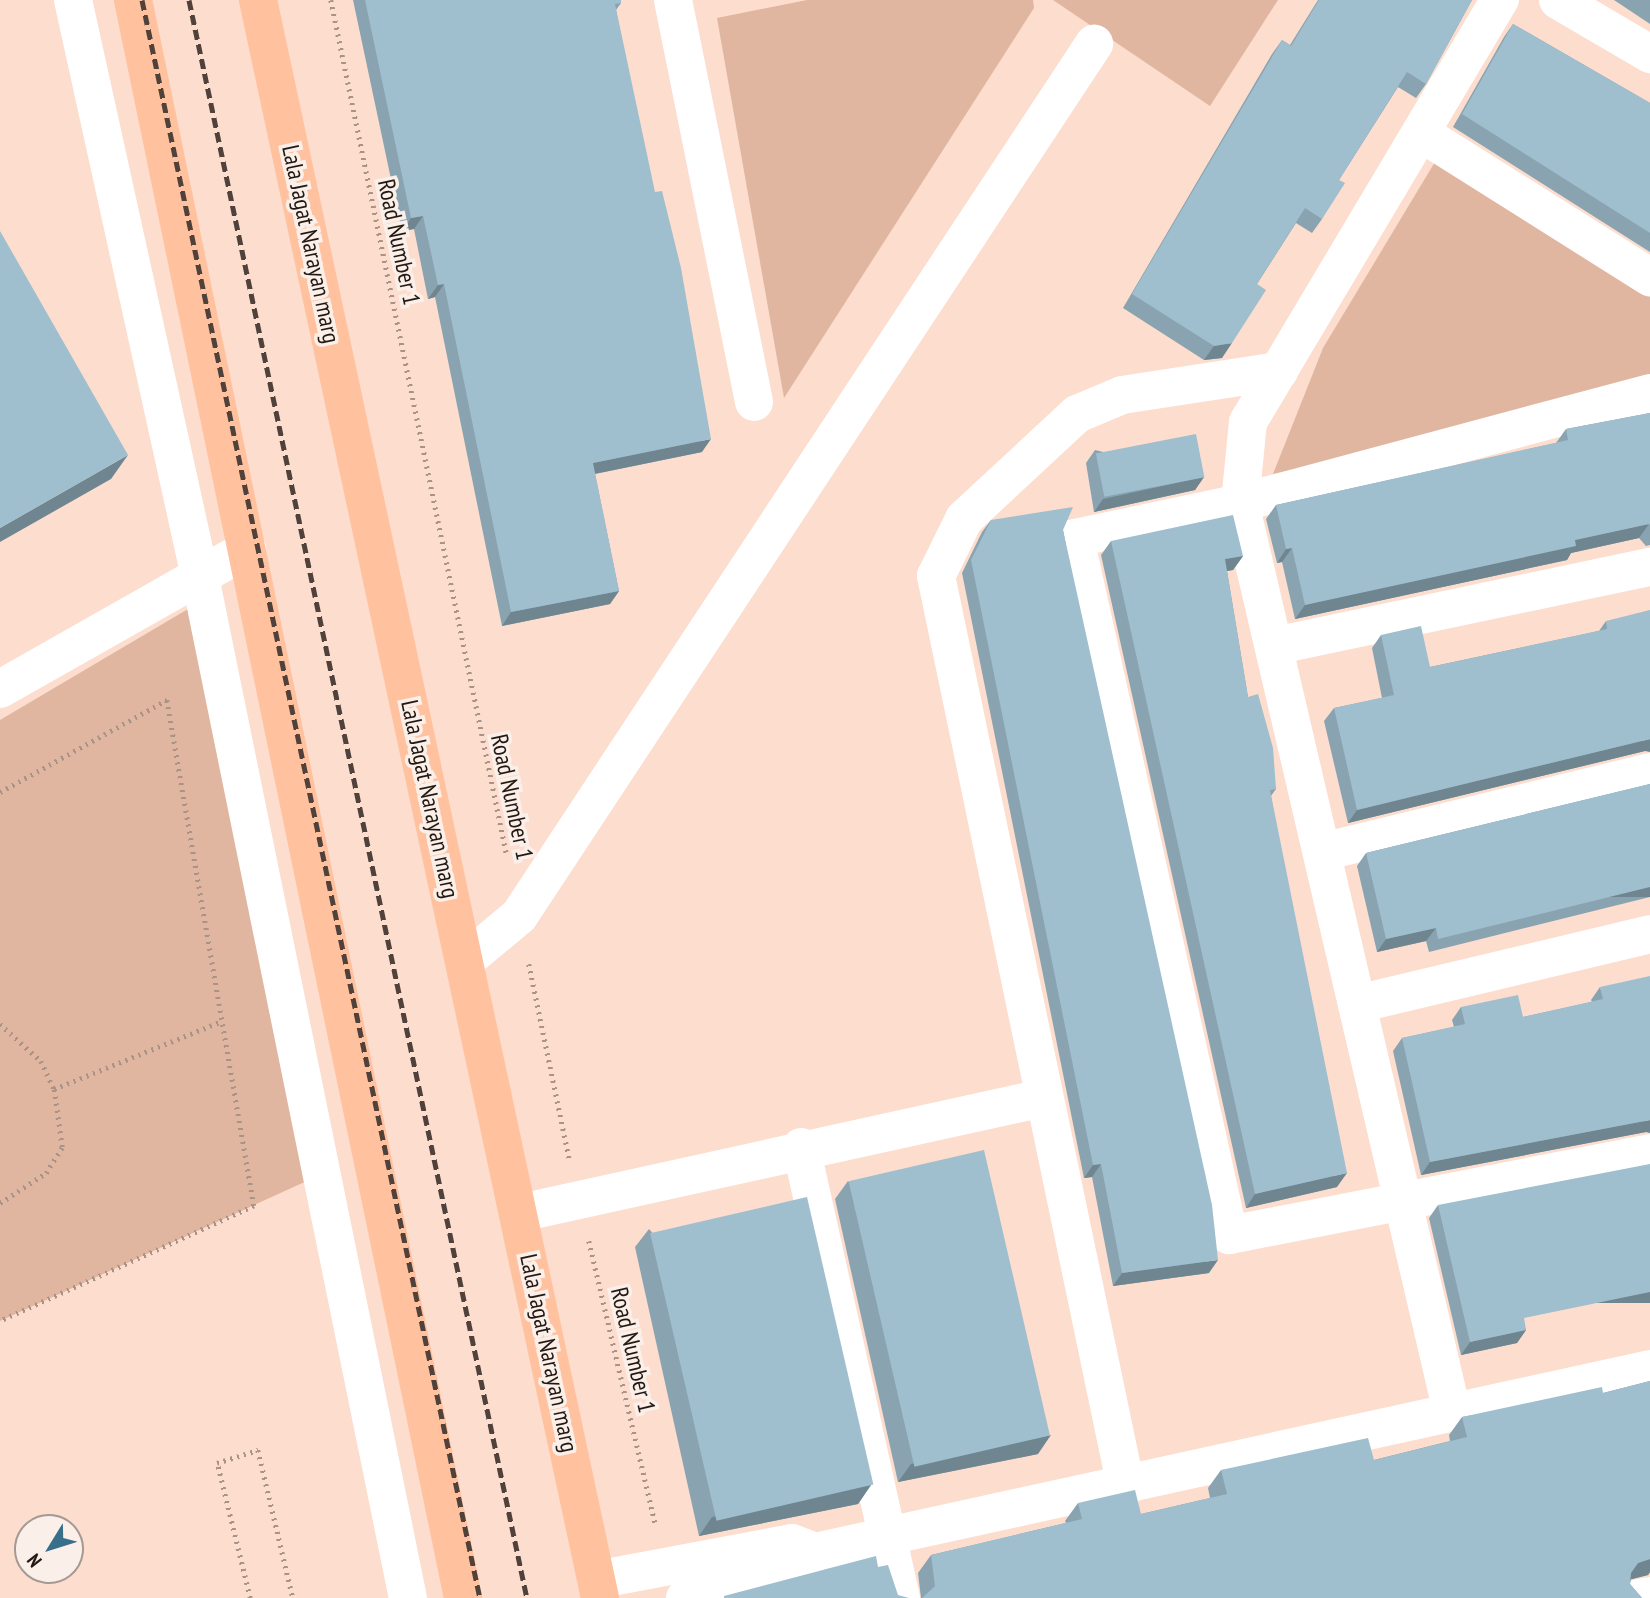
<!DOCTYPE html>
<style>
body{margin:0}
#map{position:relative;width:1650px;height:1598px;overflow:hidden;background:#fcddce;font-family:"PT Sans Narrow",sans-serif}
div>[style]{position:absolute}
.green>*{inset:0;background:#e1b6a0}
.path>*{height:4.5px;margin-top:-2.25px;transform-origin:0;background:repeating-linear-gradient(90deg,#a99286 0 2px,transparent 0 7px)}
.minor>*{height:38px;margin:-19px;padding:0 19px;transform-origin:19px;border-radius:19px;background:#fff}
.major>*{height:38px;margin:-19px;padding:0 19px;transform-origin:19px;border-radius:19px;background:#ffc19e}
.rail>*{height:5px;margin-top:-2.5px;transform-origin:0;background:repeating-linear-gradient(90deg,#50413a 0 10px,transparent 0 15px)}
.wall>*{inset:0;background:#89a3b1}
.shaded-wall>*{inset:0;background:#6f8590;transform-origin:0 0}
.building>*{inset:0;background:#9fbece;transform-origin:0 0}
span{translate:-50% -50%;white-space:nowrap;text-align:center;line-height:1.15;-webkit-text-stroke:7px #fbefe9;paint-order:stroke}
.street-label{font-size:24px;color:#231913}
.north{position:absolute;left:14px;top:1514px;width:70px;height:70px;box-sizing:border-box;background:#fbefe9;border:2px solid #a59993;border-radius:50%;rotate:232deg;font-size:19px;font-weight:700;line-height:28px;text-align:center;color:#231913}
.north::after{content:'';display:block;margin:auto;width:24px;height:32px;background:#386f8a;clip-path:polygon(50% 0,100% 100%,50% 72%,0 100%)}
</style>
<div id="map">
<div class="green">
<i style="clip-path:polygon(807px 0,1033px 0,1034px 8px,784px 398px,717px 18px)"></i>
<i style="clip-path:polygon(1053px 0,1278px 0,1210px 106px)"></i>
<i style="clip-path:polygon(1444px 147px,1650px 276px,1650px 390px,1273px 474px,1323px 348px)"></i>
<i style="clip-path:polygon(188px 609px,309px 1180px,0 1321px,0 720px)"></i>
</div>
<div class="path">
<i style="left:331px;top:0;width:874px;rotate:78.38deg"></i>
<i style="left:0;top:792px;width:191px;rotate:-28.9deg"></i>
<i style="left:167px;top:700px;width:513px;rotate:80.24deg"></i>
<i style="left:254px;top:1206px;width:279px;rotate:155.6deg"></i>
<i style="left:529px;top:964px;width:198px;rotate:78.3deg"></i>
<i style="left:0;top:1024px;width:55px;rotate:42.1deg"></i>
<i style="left:41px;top:1061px;width:31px;rotate:65deg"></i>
<i style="left:0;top:1203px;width:55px;rotate:-33.1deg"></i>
<i style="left:46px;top:1173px;width:31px;rotate:-58deg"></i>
<i style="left:62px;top:1147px;width:59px;rotate:-97.9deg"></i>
<i style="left:54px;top:1089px;width:181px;rotate:-22deg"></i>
<i style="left:589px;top:1241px;width:293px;rotate:76.8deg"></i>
<i style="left:250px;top:1598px;width:139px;rotate:-103.7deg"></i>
<i style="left:217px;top:1463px;width:43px;rotate:-17.6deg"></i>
<i style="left:258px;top:1450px;width:152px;rotate:76.7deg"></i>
</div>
<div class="minor">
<i style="left:73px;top:0;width:586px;rotate:77.58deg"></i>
<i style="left:199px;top:572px;width:1047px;rotate:78.49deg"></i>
<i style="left:673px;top:0;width:410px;rotate:78.6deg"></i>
<i style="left:1558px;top:0;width:107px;rotate:30.4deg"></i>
<i style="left:1421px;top:133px;width:271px;rotate:32.2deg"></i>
<i style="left:1650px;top:393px;width:424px;rotate:165deg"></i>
<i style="left:1240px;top:503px;width:169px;rotate:168deg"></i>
<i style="left:1075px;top:538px;width:714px;rotate:77.54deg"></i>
<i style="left:1229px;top:1235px;width:429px;rotate:-11deg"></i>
<i style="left:1274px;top:646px;width:384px;rotate:-11.9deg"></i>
<i style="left:0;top:689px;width:284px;rotate:-29.5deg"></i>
<i style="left:1322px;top:852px;width:338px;rotate:-13.7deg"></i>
<i style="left:465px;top:961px;width:70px;rotate:-39.8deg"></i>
<i style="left:519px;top:916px;width:1045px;rotate:-56.6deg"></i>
<i style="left:1357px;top:1004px;width:301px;rotate:-13.4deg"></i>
<i style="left:801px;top:1147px;width:462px;rotate:77.5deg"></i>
<i style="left:520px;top:1213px;width:535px;rotate:-12.4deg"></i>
<i style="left:1452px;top:1412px;width:933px;rotate:-103.13deg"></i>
<i style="left:1240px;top:503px;width:81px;rotate:-84.4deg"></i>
<i style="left:1248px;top:422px;width:492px;rotate:-59.2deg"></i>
<i style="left:1126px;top:1487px;width:931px;rotate:-101.78deg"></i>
<i style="left:936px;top:576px;width:64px;rotate:-63.8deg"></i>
<i style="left:964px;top:519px;width:154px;rotate:-42.9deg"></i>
<i style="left:1077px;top:414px;width:49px;rotate:-22.9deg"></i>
<i style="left:1122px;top:395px;width:159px;rotate:-8.7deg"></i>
<i style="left:596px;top:1580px;width:199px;rotate:-10.7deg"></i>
<i style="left:792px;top:1543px;width:25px;rotate:21deg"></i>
<i style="left:685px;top:1598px;width:114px;rotate:-14.3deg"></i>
<i style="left:795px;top:1570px;width:27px;rotate:-42deg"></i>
<i style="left:815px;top:1552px;width:855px;rotate:-12.36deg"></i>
<i style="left:1639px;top:1598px;width:11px;rotate:-10deg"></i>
</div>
<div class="major">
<i style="left:133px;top:0;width:1632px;rotate:78.33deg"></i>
<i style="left:258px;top:0;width:1634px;rotate:77.92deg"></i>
</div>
<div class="rail">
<i style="left:142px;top:0;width:1633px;rotate:78.06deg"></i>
<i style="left:189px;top:0;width:1633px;rotate:78.06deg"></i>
</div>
<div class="wall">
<i style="clip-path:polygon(353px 0,621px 0,621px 3px,616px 10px,702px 452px,595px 474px,619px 591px,610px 604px,502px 626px,435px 297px,428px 299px,414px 229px,402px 231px)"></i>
<i style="clip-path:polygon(1318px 0,1472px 0,1426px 84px,1416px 98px,1398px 87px,1339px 180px,1322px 219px,1312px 233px,1296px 223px,1257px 284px,1222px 358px,1204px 360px,1123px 308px,1272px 54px,1282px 40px,1290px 45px)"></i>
<i style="clip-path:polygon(1614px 0,1650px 0,1650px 24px)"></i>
<i style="clip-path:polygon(1513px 24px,1650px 103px,1650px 252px,1453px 127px,1504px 37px)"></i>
<i style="clip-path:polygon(1650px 413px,1650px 545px,1646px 546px,1639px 538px,1571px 553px,1567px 560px,1295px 619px,1282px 562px,1277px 563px,1266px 519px,1276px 505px,1556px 443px,1566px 429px)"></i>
<i style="clip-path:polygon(1095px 450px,1204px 477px,1195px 490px,1094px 512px,1086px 463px)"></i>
<i style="clip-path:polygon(991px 520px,1063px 530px,1209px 1273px,1113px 1286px,1092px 1177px,1084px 1178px,962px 573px,982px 532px)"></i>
<i style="clip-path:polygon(1111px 541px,1243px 556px,1233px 570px,1227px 571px,1248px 697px,1276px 789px,1271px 796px,1337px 1187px,1246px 1208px,1101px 555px)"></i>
<i style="clip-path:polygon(1606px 621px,1645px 751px,1348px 823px,1324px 721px,1334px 708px,1382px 698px,1372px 648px,1381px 635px,1430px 667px,1599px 631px)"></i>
<i style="clip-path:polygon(1650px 784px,1650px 897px,1429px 952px,1426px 941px,1377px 952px,1357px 866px,1366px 853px)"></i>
<i style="clip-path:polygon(1600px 987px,1646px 1132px,1421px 1175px,1393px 1051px,1402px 1038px,1454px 1027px,1452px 1020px,1461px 1007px,1523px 1017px,1592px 1002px,1591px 1000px)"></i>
<i style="clip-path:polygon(848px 1181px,1038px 1454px,898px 1482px,835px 1199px)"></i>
<i style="clip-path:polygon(1438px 1205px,1526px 1329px,1526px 1330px,1517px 1343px,1461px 1355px,1429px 1218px)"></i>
<i style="clip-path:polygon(649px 1229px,871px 1485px,858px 1504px,699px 1536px,635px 1247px)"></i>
<i style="clip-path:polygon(1650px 1381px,1650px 1572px,1648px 1575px,1631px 1579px,1630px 1584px,1642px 1598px,921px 1598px,918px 1573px,931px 1555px,1066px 1523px,1065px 1521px,1078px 1503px,1141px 1514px,1210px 1498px,1208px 1488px,1221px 1470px,1374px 1460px,1450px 1441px,1449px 1435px,1462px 1417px,1603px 1393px)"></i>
</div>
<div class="shaded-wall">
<i style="clip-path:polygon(423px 216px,414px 229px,402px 231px,411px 218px)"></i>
<i style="clip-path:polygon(444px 284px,435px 297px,428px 299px,438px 285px)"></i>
<i style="clip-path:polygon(1232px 343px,1222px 358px,1204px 360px,1214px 346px)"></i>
<i style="clip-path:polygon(711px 439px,702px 452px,584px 476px,593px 463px)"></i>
<i style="clip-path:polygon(128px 455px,111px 479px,0 542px,0 528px)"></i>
<i style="clip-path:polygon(1204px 477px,1195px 490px,1094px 512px,1103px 499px)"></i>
<i style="clip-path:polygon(1649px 524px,1639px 538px,1571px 553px,1567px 560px,1295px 619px,1305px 605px,1575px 540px)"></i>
<i style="clip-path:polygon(1292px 548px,1282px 562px,1277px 563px,1286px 549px)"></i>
<i style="clip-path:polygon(1243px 556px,1233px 570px,1215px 573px,1225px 559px)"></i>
<i style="clip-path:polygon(619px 591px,610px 604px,502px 626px,511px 612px)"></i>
<i style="clip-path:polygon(1650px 739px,1650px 752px,1645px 751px,1348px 823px,1357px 810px)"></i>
<i style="left:1650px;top:887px;width:10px;height:218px;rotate:90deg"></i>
<i style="clip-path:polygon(1436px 928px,1426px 941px,1377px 952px,1386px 939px)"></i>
<i style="clip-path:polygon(1650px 1120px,1650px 1133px,1646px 1132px,1421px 1175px,1430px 1162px)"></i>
<i style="clip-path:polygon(1101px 1164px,1092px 1177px,1084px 1178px,1093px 1165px)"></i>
<i style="clip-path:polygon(1347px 1173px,1337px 1187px,1246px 1208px,1255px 1194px)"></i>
<i style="clip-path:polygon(1218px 1260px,1209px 1273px,1113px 1286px,1122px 1273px)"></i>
<i style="left:1650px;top:1292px;width:11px;height:129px;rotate:90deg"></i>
<i style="clip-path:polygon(1526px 1330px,1517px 1343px,1461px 1355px,1470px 1342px)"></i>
<i style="clip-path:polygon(1051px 1435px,1038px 1454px,898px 1482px,911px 1464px)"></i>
<i style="clip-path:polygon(871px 1485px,858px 1504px,699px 1536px,712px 1517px)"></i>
<i style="clip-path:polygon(1650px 1559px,1650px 1572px,1648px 1575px,1625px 1581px,1638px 1563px)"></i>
</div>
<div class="building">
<i style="clip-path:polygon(365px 0,621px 0,621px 3px,615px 4px,655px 192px,662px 191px,681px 268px,711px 439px,593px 463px,619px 591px,511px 612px,444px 284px,438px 285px,423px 216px,411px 218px)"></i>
<i style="clip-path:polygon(1319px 0,1472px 0,1426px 84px,1407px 72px,1339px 180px,1345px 183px,1322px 219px,1305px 208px,1257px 284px,1266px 290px,1232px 343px,1214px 346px,1132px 294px,1282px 40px,1291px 46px)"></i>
<i style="clip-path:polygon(1513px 24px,1650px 103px,1650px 233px,1462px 114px)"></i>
<i style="clip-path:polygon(0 231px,128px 455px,0 528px)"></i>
<i style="clip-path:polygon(1650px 413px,1650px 525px,1649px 524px,1575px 540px,1576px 546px,1305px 605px,1292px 548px,1286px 549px,1276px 505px,1568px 440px,1566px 429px)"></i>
<i style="left:1196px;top:434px;width:44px;height:102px;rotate:79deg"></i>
<i style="clip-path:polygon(1073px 507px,1063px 530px,1212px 1205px,1218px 1260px,1122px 1273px,1101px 1164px,1093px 1165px,971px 560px,991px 520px)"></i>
<i style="clip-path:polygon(1233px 515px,1243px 556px,1225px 559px,1248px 697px,1258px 694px,1273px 748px,1276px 789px,1270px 790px,1347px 1173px,1255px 1194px,1111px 541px)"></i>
<i style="clip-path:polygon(1650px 610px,1650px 739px,1357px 810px,1334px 708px,1394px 695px,1381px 635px,1421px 626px,1430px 667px,1607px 629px,1606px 621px)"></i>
<i style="clip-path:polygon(1650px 784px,1650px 887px,1438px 939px,1436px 928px,1386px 939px,1366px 853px)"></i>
<i style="clip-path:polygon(1650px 976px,1650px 1120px,1430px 1162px,1402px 1038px,1465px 1024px,1461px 1007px,1518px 995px,1523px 1017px,1603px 999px,1600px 987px)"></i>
<i style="left:984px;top:1150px;width:293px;height:139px;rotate:77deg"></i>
<i style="clip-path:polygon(1650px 1164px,1650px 1292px,1524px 1318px,1526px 1330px,1470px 1342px,1438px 1205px)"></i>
<i style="left:807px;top:1197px;width:295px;height:161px;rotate:77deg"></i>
<i style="clip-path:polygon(1650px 1381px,1650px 1559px,1638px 1563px,1631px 1573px,1630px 1584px,1642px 1598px,922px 1598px,935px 1586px,931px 1555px,1082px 1519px,1078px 1503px,1135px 1490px,1141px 1514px,1227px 1494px,1221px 1470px,1368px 1438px,1374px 1460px,1467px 1437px,1462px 1417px,1602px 1387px,1603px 1393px)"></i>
<i style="clip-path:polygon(876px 1556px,878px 1567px,888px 1565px,898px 1595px,909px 1598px,724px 1598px,724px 1596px)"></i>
</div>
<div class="street-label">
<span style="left:399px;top:242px;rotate:78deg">Road Number 1</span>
<span style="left:311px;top:244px;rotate:78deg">Lala Jagat Narayan marg</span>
<span style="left:512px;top:797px;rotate:78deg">Road Number 1</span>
<span style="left:430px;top:799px;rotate:78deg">Lala Jagat Narayan marg</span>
<span style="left:633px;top:1350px;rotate:77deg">Road Number 1</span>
<span style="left:549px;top:1353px;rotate:78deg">Lala Jagat Narayan marg</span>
</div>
<div class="north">N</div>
</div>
